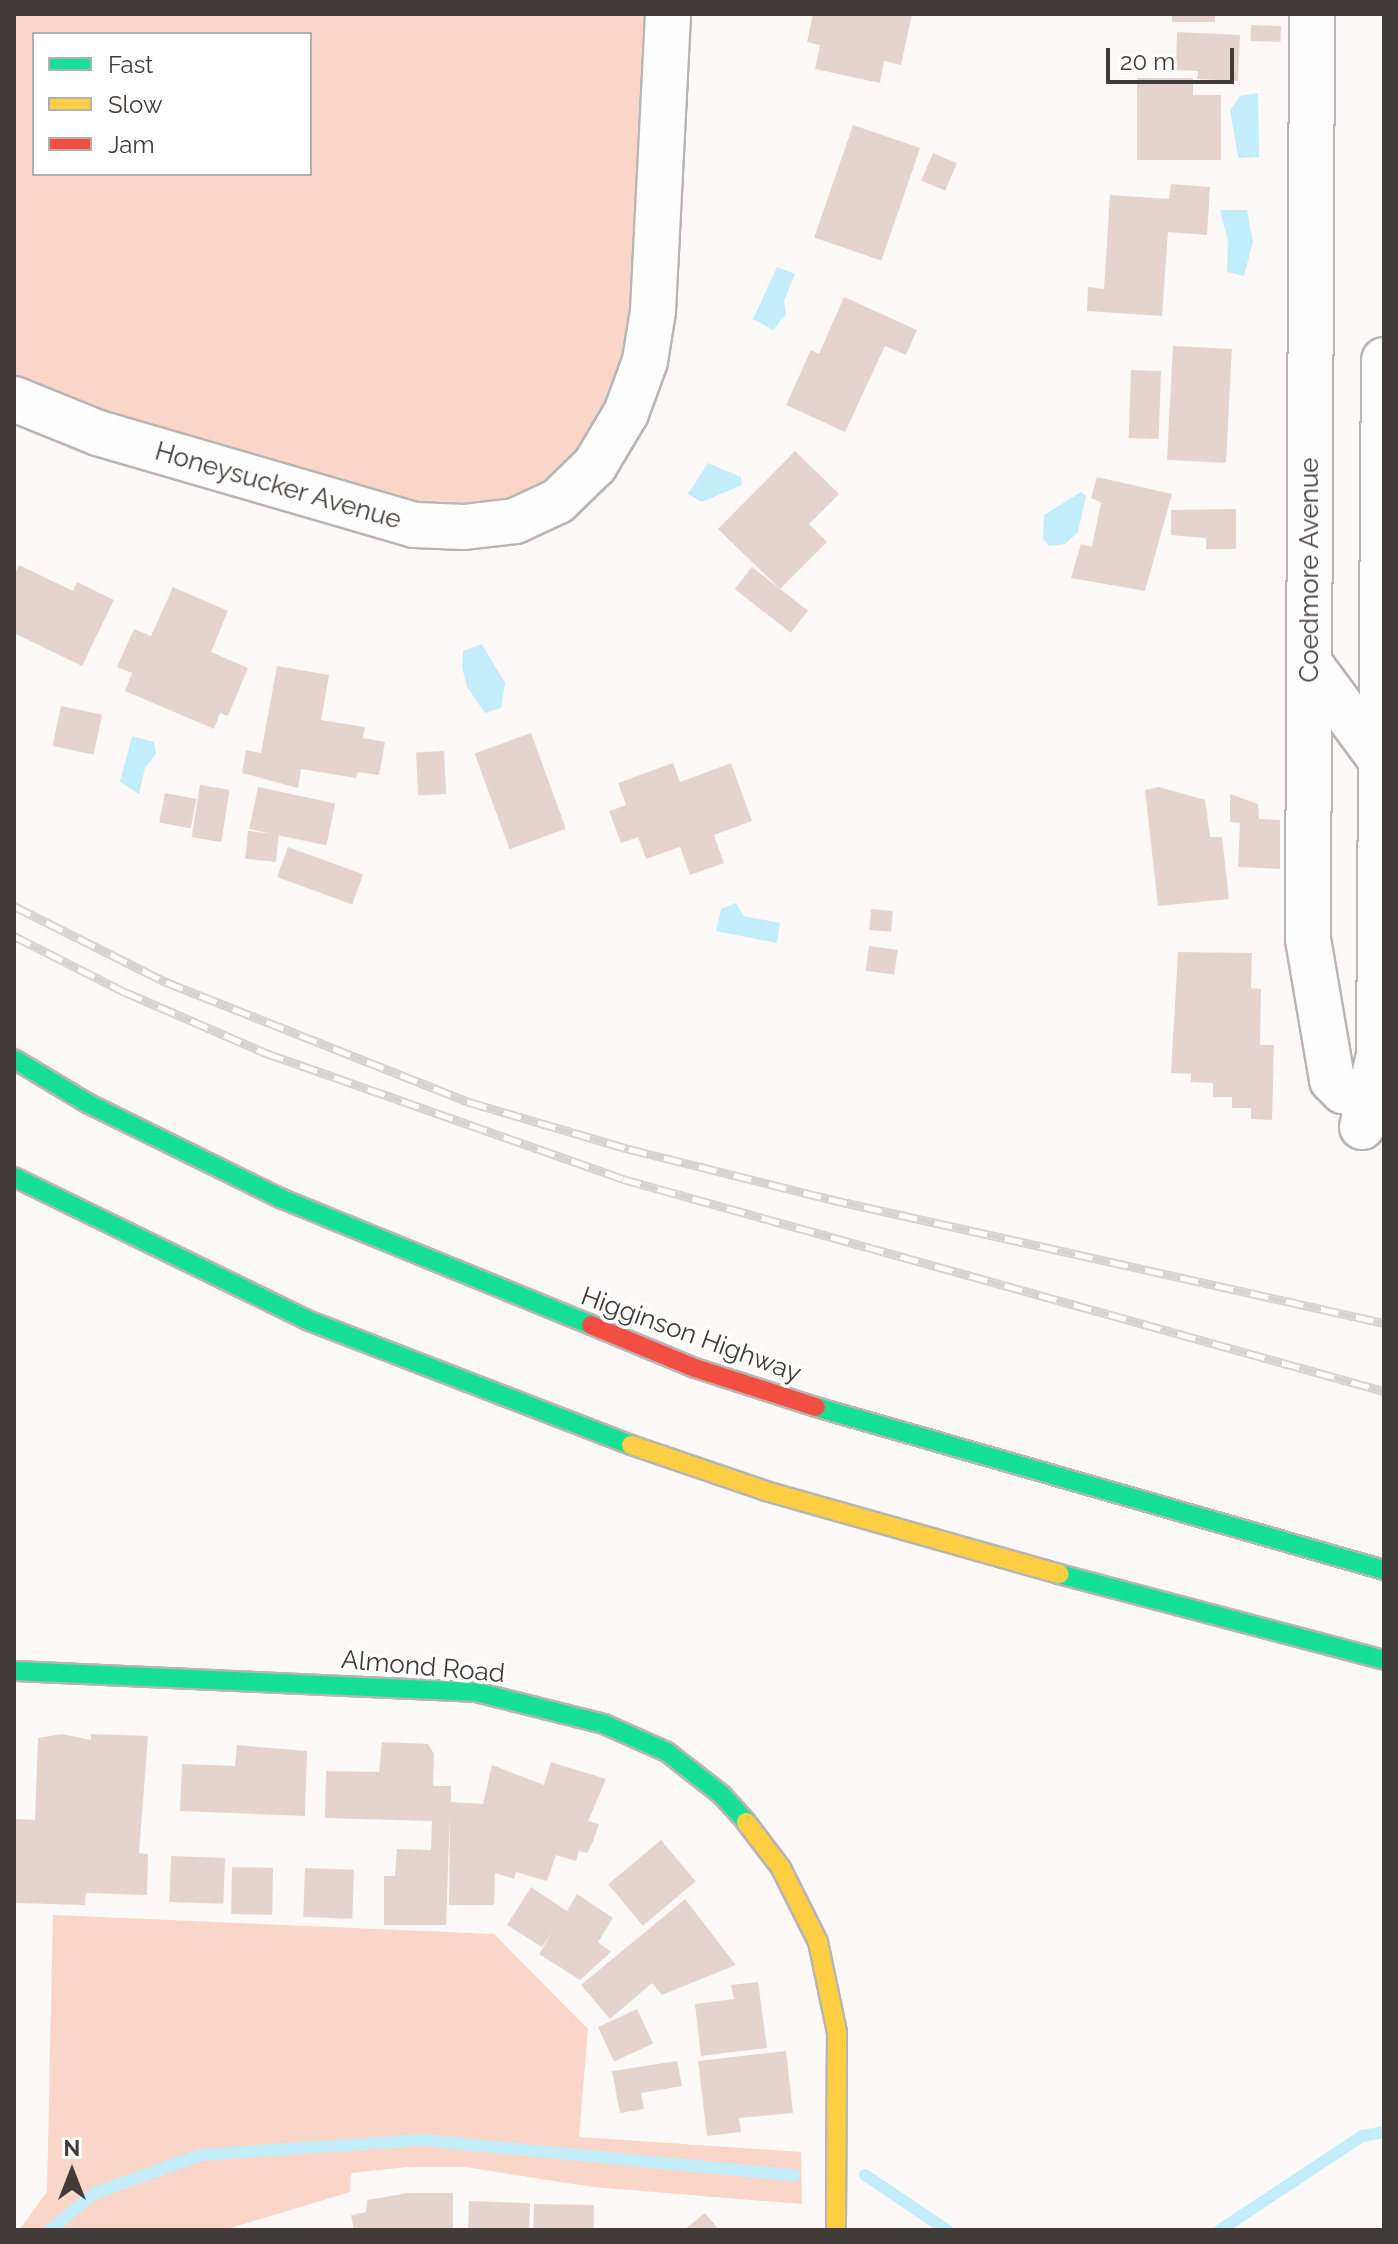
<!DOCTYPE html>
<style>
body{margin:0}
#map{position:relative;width:1398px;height:2244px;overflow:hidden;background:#fcf9f8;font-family:Raleway,sans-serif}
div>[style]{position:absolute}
.green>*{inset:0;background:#fad6c8}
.water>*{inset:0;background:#c3edfb}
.stream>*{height:12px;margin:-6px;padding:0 6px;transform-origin:6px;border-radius:6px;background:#c3edfb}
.building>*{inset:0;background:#e5d4cd;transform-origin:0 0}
.roads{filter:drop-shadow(2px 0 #b9b5b4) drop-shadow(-2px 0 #b9b5b4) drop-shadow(0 2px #b9b5b4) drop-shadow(0 -2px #b9b5b4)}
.street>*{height:44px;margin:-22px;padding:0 22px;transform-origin:22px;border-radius:22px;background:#fffefe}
.fast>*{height:18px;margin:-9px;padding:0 9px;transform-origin:9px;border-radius:9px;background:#16e098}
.slow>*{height:18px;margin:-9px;padding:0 9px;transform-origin:9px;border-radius:9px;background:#ffcf43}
.jam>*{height:18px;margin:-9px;padding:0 9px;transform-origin:9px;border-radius:9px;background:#f24e42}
.rail>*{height:9px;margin-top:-4.5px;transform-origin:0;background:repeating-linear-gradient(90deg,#fff 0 18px,#d5d4d3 0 36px);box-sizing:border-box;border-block:2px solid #d5d4d3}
span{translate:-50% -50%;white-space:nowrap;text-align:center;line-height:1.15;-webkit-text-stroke:7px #fff;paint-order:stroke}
.street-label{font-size:26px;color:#413b39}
.frame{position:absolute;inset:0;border:16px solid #413b39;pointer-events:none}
.legend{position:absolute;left:32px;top:32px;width:280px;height:144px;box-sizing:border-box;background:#fff;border:2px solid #b3b1b0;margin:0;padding:10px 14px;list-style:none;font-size:24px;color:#413b39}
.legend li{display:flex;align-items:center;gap:16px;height:40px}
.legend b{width:40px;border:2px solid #b3b1b0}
.north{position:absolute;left:32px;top:2132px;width:80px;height:80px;-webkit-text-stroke:6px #fff;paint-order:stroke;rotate:0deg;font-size:22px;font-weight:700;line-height:32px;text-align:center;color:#413b39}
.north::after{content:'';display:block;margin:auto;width:28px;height:36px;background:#413b39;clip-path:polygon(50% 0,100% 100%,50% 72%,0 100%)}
.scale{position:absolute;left:1106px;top:48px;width:128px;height:36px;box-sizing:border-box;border:4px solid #413b39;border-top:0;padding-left:10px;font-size:24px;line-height:28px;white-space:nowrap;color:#413b39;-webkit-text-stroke:6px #fff;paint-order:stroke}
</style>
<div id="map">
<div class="green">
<i style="clip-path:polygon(evenodd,14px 14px,651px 14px,642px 274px,624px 376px,588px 445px,547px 491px,456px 520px,78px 408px,14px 381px,14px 14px,34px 34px,310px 34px,310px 174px,34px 174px,34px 34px)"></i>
<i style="clip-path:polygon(53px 1915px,494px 1934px,588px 2029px,579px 2137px,801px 2152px,802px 2204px,593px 2187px,465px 2167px,408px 2167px,351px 2173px,350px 2192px,224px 2230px,19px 2230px,47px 2192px)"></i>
</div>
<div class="water">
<i style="clip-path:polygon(1258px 93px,1259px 157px,1238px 158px,1230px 110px,1240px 96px)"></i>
<i style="clip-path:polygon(1220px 210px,1247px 210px,1253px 242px,1244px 276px,1227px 272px,1228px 241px)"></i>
<i style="clip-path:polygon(777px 267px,795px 274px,784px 301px,786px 314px,773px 330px,753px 319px)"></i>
<i style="clip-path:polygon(708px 463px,741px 477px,742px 485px,702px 502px,688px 494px)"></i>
<i style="clip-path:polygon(1081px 492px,1086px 496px,1078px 532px,1065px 544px,1049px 546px,1043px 539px,1044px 515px)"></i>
<i style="clip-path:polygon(482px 644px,505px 683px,501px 708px,485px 713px,467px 687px,462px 667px,463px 651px)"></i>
<i style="clip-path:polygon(132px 736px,154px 742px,156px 754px,145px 768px,139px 794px,120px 782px)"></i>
<i style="clip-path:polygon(736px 903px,744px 916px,780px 923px,777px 943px,716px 931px,721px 909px)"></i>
</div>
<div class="stream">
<i style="left:865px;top:2175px;width:99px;rotate:33.9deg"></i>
<i style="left:50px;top:2230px;width:56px;rotate:-39.9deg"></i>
<i style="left:93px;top:2194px;width:114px;rotate:-20deg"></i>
<i style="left:200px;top:2155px;width:222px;rotate:-3.9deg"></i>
<i style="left:421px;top:2140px;width:375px;rotate:5.4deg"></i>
<i style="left:1220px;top:2230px;width:170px;rotate:-33.5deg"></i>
<i style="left:1362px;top:2136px;width:22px;rotate:-10deg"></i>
</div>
<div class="building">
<i style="clip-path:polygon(813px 14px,912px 14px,901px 65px,884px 61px,880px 83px,815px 69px,820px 45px,807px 42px)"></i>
<i style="left:1172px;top:14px;width:43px;height:8px"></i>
<i style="left:1251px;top:25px;width:30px;height:16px;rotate:2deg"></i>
<i style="clip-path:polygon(1177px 32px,1240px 35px,1238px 81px,1197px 79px,1198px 71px,1176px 70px)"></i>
<i style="clip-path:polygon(1137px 78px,1193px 78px,1193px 95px,1221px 95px,1221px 160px,1137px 160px)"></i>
<i style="left:853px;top:125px;width:71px;height:119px;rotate:19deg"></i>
<i style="left:933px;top:153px;width:26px;height:30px;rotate:23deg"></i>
<i style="clip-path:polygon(1171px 184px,1210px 187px,1207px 235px,1168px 232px,1162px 316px,1087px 311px,1088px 287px,1104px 289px,1110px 195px,1169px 199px)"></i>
<i style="clip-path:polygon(844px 297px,917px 330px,906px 355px,885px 346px,845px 432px,786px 405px,811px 350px,819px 354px)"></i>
<i style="left:1173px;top:346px;width:59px;height:114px;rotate:3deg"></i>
<i style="left:1131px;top:370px;width:30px;height:68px;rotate:2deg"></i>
<i style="clip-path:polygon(795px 451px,839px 494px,809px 524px,827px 542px,780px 589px,718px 529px)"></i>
<i style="clip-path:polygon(1097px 477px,1172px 494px,1145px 591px,1071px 578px,1081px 544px,1092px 547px,1101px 503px,1107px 505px,1091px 498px)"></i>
<i style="clip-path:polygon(1236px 509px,1236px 549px,1206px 549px,1206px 538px,1171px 535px,1171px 510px)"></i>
<i style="clip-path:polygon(19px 565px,73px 591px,77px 582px,114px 600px,82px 666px,14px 633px,14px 575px)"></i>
<i style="left:752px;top:567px;width:71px;height:28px;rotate:38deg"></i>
<i style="clip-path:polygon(173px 587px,228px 611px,211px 652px,248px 668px,228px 716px,220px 713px,214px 729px,125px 691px,132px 673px,117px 667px,134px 629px,151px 636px)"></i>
<i style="clip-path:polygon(277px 666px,329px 675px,321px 720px,365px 727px,363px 738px,385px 742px,379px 775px,358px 772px,356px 778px,301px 769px,298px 788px,242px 773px,246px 750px,261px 753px)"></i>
<i style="left:61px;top:706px;width:42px;height:41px;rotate:12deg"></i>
<i style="left:531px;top:733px;width:102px;height:60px;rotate:70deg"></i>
<i style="left:444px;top:751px;width:43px;height:28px;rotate:87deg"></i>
<i style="clip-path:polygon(673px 763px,680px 782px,731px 763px,752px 821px,714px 835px,724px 863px,690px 875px,680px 847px,646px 859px,638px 837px,621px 843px,609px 811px,626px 805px,618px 783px)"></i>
<i style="left:200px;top:785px;width:30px;height:53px;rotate:9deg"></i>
<i style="left:258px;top:787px;width:79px;height:43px;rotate:12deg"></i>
<i style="clip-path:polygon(1159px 787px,1205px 800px,1210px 837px,1222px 837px,1229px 899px,1158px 906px,1145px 790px)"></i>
<i style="left:165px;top:793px;width:32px;height:30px;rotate:11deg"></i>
<i style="clip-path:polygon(1230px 794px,1258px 804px,1259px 819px,1280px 820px,1280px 869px,1238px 867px,1240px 823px,1230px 822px)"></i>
<i style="left:248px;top:831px;width:31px;height:28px;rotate:6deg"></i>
<i style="left:288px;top:847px;width:80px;height:32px;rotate:20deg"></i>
<i style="left:871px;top:909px;width:22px;height:21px;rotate:5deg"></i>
<i style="left:869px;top:946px;width:29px;height:25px;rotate:8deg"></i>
<i style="clip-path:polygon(1178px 952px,1252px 953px,1251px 988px,1261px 989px,1260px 1045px,1274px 1045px,1272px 1120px,1251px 1119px,1251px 1108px,1232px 1108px,1232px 1097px,1213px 1097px,1213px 1083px,1191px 1082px,1191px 1074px,1171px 1073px)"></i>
<i style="clip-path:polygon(62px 1734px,91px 1740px,91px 1734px,148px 1736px,139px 1853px,148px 1854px,147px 1895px,86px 1893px,85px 1905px,14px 1903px,16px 1819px,35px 1820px,38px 1738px)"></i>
<i style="clip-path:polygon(382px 1742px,428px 1744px,434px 1754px,433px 1786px,451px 1786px,451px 1802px,483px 1804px,492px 1765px,544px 1785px,551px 1762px,606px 1779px,588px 1821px,599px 1824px,593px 1841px,587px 1853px,579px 1851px,576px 1861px,556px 1855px,547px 1881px,516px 1872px,514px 1879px,495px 1873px,494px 1905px,449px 1905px,450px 1814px,446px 1925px,384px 1925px,384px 1876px,395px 1876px,397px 1849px,431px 1850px,432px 1821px,325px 1818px,326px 1771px,379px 1772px)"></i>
<i style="clip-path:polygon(237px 1745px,307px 1751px,305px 1816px,180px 1811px,182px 1764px,235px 1766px)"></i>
<i style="left:661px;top:1840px;width:54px;height:69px;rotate:50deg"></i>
<i style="left:171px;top:1856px;width:54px;height:46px;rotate:2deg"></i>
<i style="left:232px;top:1867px;width:41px;height:47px;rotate:1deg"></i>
<i style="left:305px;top:1868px;width:49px;height:49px;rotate:2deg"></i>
<i style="clip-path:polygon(531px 1887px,567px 1911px,577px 1894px,613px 1918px,598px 1942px,611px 1952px,580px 1980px,539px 1954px,552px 1933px,542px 1947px,507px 1925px)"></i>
<i style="clip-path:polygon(685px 1899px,736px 1965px,662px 1995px,652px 1983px,610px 2019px,581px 1985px)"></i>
<i style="clip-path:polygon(758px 1982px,767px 2048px,701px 2056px,695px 2004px,734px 1999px,731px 1985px)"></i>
<i style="left:637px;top:2009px;width:38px;height:43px;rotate:65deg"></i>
<i style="clip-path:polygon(786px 2051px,793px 2113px,739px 2118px,741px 2132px,707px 2136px,698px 2061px)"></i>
<i style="clip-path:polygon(677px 2061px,682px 2086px,641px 2093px,644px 2109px,620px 2113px,612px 2071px)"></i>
<i style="clip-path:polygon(408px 2193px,453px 2193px,453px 2230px,354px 2230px,351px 2215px,366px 2212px,367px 2200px)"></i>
<i style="left:469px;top:2201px;width:61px;height:29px;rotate:2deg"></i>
<i style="left:534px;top:2204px;width:60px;height:26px;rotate:1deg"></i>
<i style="clip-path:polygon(705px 2213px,719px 2230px,684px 2230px)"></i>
</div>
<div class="roads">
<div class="street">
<i style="left:1312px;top:14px;width:925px;rotate:90.25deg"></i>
<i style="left:1308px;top:939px;width:143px;rotate:80.3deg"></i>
<i style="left:1332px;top:1080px;width:16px;rotate:45deg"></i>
<i style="left:1343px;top:1091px;width:29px;rotate:12deg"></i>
<i style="left:14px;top:399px;width:91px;rotate:22deg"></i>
<i style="left:98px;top:433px;width:330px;rotate:16.2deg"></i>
<i style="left:415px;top:525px;width:49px;rotate:2.3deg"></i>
<i style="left:464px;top:527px;width:51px;rotate:-6.7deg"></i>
<i style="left:515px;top:521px;width:47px;rotate:-24.9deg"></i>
<i style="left:558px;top:501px;width:52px;rotate:-44.2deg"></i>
<i style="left:595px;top:465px;width:61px;rotate:-59.2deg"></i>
<i style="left:626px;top:413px;width:55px;rotate:-69.9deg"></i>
<i style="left:645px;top:361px;width:51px;rotate:-80.9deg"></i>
<i style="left:653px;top:311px;width:297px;rotate:-87.1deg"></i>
<i style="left:1310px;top:664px;width:124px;rotate:53.5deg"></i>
<i style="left:1362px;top:1127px;width:74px;rotate:-76.7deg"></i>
<i style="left:1379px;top:1055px;width:695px;rotate:-89.59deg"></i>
</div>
<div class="fast">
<i style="left:14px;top:1059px;width:87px;rotate:31deg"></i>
<i style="left:89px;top:1104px;width:213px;rotate:26.2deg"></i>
<i style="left:280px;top:1198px;width:336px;rotate:22.2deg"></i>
<i style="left:14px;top:1177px;width:326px;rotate:26deg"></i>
<i style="left:307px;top:1320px;width:347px;rotate:21.1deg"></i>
<i style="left:816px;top:1407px;width:591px;rotate:16.01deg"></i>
<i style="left:1059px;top:1574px;width:336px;rotate:14.8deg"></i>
<i style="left:14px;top:1671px;width:462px;rotate:2.6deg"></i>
<i style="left:476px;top:1692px;width:132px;rotate:14deg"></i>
<i style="left:604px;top:1724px;width:69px;rotate:24deg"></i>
<i style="left:667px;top:1752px;width:70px;rotate:38deg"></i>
<i style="left:722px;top:1795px;width:36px;rotate:48deg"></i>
</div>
<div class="slow">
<i style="left:631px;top:1445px;width:143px;rotate:18.8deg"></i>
<i style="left:766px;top:1491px;width:305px;rotate:15.8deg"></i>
<i style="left:746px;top:1822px;width:58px;rotate:52.7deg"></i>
<i style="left:781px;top:1868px;width:83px;rotate:63.4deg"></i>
<i style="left:818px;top:1942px;width:92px;rotate:78.1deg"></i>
<i style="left:837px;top:2032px;width:198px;rotate:90.3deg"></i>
</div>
<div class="jam">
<i style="left:591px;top:1325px;width:113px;rotate:22.5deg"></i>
<i style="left:695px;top:1368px;width:127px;rotate:17.9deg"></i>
</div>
</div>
<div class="rail">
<i style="left:14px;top:906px;width:170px;rotate:26.6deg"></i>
<i style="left:166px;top:982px;width:326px;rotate:21.6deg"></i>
<i style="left:469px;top:1102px;width:167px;rotate:16.4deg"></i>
<i style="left:629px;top:1149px;width:206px;rotate:14deg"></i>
<i style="left:829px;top:1199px;width:569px;rotate:12.59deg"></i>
<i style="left:14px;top:936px;width:124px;rotate:26.8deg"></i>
<i style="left:125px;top:992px;width:154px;rotate:23.4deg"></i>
<i style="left:266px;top:1053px;width:379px;rotate:19.4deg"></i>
<i style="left:623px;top:1179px;width:790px;rotate:15.57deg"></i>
</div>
<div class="street-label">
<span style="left:278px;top:486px;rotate:16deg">Honeysucker Avenue</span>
<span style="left:1310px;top:570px;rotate:-90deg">Coedmore Avenue</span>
<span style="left:691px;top:1335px;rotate:20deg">Higginson Highway</span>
<span style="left:423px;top:1667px;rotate:5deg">Almond Road</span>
</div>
<div class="frame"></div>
<ul class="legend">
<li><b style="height:10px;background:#16e098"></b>Fast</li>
<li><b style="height:10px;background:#ffcf43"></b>Slow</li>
<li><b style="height:10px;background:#f24e42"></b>Jam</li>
</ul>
<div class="north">N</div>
<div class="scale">20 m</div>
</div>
